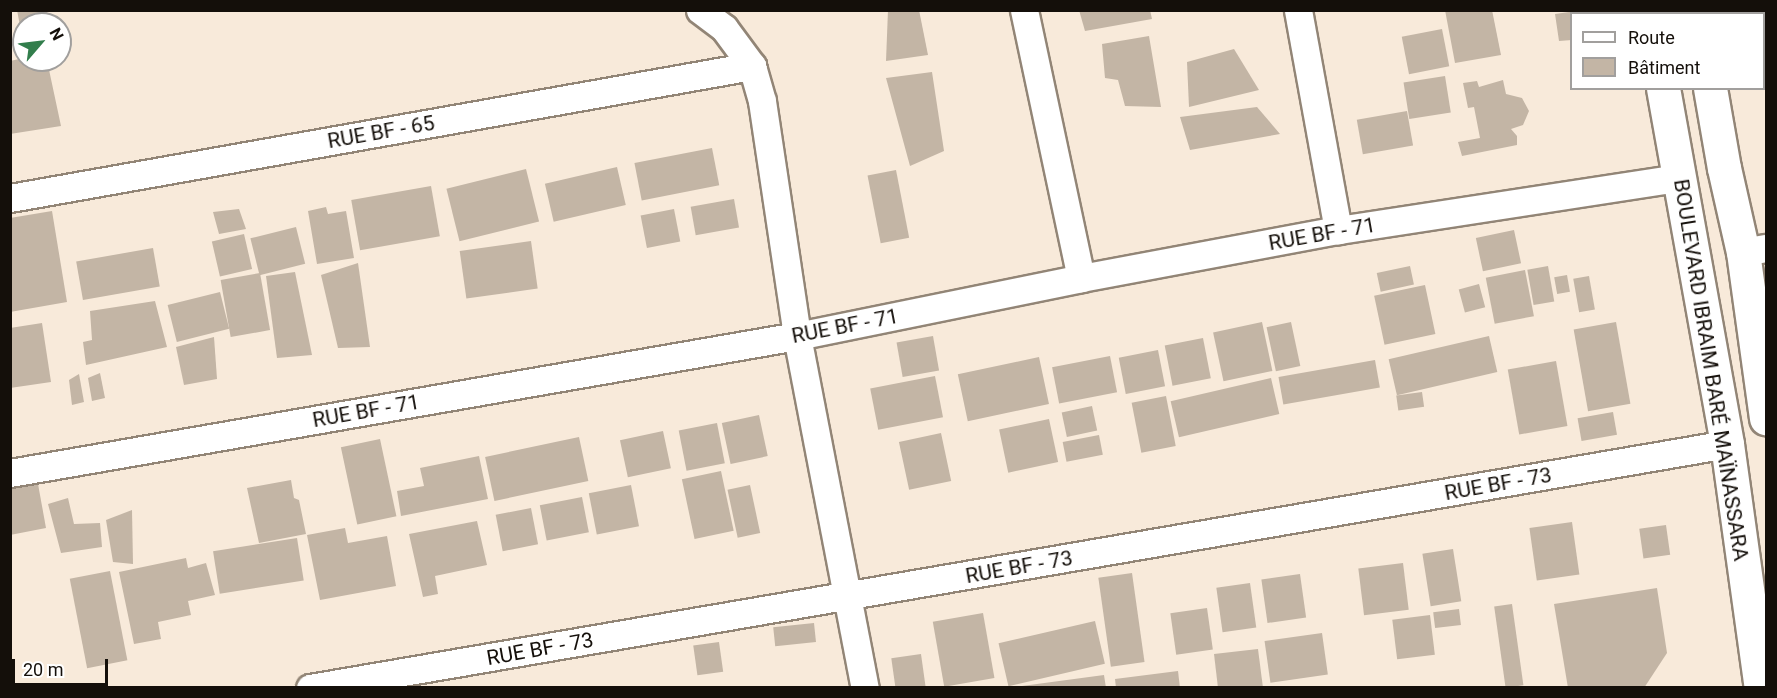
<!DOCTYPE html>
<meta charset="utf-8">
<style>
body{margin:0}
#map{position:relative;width:1777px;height:698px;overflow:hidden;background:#f8eada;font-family:Roboto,sans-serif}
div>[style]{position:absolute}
.building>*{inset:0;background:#c3b5a5;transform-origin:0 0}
.roads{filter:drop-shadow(2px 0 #928576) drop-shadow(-2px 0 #928576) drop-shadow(0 2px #928576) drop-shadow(0 -2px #928576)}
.street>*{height:27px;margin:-13.5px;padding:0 13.5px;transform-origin:13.5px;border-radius:13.5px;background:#fff}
.secondary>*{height:33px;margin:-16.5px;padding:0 16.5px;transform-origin:16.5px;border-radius:16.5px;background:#fff}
span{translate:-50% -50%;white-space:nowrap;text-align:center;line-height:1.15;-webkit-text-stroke:6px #fff;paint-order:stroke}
.street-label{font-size:21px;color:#140f0a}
.frame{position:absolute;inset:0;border:12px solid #140f0a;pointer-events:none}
.legend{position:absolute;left:1570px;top:12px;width:195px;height:78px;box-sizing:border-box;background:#fff;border:2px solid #a19f9d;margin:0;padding:8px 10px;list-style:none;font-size:18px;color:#140f0a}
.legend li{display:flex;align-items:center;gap:12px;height:30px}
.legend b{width:30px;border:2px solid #a19f9d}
.north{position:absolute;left:12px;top:12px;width:60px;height:60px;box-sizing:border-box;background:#fff;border:2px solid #a19f9d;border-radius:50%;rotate:62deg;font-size:16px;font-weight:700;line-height:24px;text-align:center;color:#140f0a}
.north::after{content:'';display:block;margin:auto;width:21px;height:27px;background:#327e4c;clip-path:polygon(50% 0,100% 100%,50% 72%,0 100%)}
.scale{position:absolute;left:12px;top:659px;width:96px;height:27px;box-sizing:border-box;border:3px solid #140f0a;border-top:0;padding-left:8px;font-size:18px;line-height:21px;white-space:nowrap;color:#140f0a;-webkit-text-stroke:4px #fff;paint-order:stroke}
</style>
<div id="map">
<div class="building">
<i style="clip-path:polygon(17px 10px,47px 10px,49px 24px,24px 24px,23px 42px)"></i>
<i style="clip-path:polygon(888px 10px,919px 10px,928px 55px,886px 61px)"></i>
<i style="clip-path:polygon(1079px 10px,1150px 10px,1152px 19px,1085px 31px)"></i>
<i style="clip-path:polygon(1445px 10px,1492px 10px,1501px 55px,1455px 63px)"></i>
<i style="clip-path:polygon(1583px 10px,1585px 14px,1572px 14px,1572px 40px,1559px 41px,1555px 14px)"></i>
<i style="left:1442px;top:29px;width:38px;height:41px;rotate:79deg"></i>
<i style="clip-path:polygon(1149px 36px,1161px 107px,1125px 106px,1118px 80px,1105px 78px,1102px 44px)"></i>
<i style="clip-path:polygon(1234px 49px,1259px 90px,1189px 107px,1187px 62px)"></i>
<i style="clip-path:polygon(24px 58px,26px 67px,48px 65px,61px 126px,10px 134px,10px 61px)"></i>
<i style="clip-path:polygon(932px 72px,944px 151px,910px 166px,886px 78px)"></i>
<i style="left:1445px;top:76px;width:37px;height:42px;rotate:81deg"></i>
<i style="clip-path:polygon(1503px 80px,1506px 94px,1522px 98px,1529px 111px,1523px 125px,1511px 129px,1517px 136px,1517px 145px,1462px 156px,1458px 142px,1480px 138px,1474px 107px,1468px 108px,1463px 83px,1477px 81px,1479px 87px)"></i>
<i style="clip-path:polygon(1257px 107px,1280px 134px,1190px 150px,1180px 117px)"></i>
<i style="left:1407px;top:111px;width:35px;height:51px;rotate:80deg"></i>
<i style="left:712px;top:148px;width:38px;height:79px;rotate:79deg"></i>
<i style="left:617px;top:167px;width:39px;height:74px;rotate:77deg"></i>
<i style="left:526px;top:169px;width:54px;height:82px;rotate:76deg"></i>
<i style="left:896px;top:170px;width:69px;height:29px;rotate:79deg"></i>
<i style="left:431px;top:186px;width:51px;height:81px;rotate:80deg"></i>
<i style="left:734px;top:199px;width:29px;height:44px;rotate:80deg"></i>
<i style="clip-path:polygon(326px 207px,328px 214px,346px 211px,354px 258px,317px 264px,308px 211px)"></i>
<i style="clip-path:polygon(239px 209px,246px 229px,219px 234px,213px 212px)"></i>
<i style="left:674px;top:209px;width:33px;height:34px;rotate:79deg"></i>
<i style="clip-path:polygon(52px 211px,67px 302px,10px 312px,10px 218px)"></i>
<i style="left:296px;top:227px;width:38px;height:47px;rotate:76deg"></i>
<i style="left:1514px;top:230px;width:34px;height:39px;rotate:78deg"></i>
<i style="left:244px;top:234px;width:36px;height:33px;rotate:77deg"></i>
<i style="left:531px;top:241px;width:48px;height:72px;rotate:82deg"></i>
<i style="left:153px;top:248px;width:39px;height:78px;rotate:80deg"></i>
<i style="clip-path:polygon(358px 263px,370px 347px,338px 348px,321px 275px)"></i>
<i style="left:1410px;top:266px;width:19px;height:34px;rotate:78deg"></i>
<i style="left:1548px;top:266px;width:36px;height:21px;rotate:80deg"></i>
<i style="left:1525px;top:270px;width:47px;height:40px;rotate:79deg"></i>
<i style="clip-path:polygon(295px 272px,312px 355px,277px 358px,266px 276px)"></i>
<i style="left:260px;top:273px;width:58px;height:40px;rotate:80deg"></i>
<i style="left:1567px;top:275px;width:17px;height:13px;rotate:80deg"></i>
<i style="left:1589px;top:276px;width:34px;height:16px;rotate:80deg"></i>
<i style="left:1479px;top:284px;width:24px;height:21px;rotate:75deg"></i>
<i style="left:1425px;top:285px;width:50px;height:52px;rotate:78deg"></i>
<i style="left:220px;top:292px;width:38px;height:54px;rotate:76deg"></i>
<i style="clip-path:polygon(155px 301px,167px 347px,86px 365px,83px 342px,92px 340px,90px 311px)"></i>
<i style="left:1262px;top:322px;width:50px;height:50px;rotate:78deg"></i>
<i style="left:1291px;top:322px;width:45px;height:25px;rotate:78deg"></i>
<i style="left:1616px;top:322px;width:83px;height:43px;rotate:80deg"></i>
<i style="clip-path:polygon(42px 323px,51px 382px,10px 388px,10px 328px)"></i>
<i style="left:933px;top:336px;width:35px;height:37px;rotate:80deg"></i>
<i style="left:1489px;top:336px;width:37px;height:103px;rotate:77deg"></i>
<i style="clip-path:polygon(214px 337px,217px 379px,184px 385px,176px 347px)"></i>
<i style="left:1203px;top:338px;width:41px;height:39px;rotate:79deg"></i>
<i style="left:1158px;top:350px;width:37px;height:40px;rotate:79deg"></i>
<i style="left:1110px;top:356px;width:37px;height:59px;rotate:79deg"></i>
<i style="left:1039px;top:357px;width:48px;height:83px;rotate:78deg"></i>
<i style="left:1375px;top:360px;width:28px;height:98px;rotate:80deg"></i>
<i style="left:1556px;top:361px;width:66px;height:49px;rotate:80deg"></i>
<i style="clip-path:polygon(100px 373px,105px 398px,92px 401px,88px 378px)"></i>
<i style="clip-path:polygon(79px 374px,84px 402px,72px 405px,69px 380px)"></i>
<i style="left:935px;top:376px;width:42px;height:66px;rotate:79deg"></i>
<i style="left:1271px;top:378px;width:37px;height:103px;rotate:77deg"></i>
<i style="left:1422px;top:392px;width:15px;height:26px;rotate:82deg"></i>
<i style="left:1166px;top:396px;width:51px;height:35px;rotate:79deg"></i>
<i style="left:1092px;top:406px;width:25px;height:31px;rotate:78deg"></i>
<i style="left:1613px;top:412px;width:23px;height:36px;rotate:80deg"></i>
<i style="left:759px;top:415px;width:42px;height:38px;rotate:78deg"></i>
<i style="left:1049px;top:419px;width:44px;height:51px;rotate:78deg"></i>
<i style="left:717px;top:423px;width:41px;height:39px;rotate:79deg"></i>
<i style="left:663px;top:431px;width:38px;height:44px;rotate:78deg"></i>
<i style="left:941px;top:433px;width:49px;height:43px;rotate:78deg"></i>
<i style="left:1099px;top:435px;width:20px;height:37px;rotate:79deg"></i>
<i style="left:579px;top:437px;width:45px;height:96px;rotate:78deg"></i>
<i style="left:380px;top:439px;width:79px;height:40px;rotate:78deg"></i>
<i style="clip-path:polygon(479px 456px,488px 499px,401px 516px,397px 491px,424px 486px,420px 468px)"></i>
<i style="left:721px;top:471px;width:61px;height:40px;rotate:78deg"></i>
<i style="clip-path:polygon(291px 480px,294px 498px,299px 500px,306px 534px,259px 543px,247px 488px)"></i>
<i style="clip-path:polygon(38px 484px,46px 528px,10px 535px,10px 489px)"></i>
<i style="left:631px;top:485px;width:42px;height:43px;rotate:79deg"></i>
<i style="left:750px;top:485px;width:49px;height:23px;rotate:78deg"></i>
<i style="left:582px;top:497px;width:36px;height:43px;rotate:79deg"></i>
<i style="clip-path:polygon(68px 498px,74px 524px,100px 523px,102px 547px,61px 553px,48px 504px)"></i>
<i style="left:531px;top:508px;width:37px;height:36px;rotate:79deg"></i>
<i style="clip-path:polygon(132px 510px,133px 564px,113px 562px,106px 520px)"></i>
<i style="clip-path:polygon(477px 521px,487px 565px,435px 576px,438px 594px,423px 597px,409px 534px)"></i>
<i style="left:1572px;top:522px;width:53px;height:43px;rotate:82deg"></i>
<i style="left:1666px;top:525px;width:30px;height:27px;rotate:82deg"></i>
<i style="clip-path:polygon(345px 528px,348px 543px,387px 536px,396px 586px,320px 600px,307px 535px)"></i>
<i style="left:297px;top:538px;width:43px;height:85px;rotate:81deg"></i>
<i style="left:1453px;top:549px;width:53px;height:31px;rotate:81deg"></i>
<i style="clip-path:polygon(186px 558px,188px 568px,206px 563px,215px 595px,188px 601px,191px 615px,158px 622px,161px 639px,134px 644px,119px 572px)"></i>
<i style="left:1403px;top:563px;width:47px;height:45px;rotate:83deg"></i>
<i style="left:110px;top:571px;width:91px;height:41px;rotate:79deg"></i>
<i style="left:1132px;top:573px;width:90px;height:34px;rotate:82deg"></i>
<i style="left:1300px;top:574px;width:44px;height:39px;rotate:82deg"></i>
<i style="left:1250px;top:583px;width:45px;height:34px;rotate:82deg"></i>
<i style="clip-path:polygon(1657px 588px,1667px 653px,1644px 688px,1568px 688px,1554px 604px)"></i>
<i style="left:1512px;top:604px;width:82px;height:18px;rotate:82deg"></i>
<i style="left:1207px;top:608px;width:42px;height:37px;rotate:82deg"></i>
<i style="left:1459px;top:609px;width:16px;height:26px;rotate:83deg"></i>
<i style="left:983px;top:613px;width:66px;height:51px;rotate:80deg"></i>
<i style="left:1430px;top:615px;width:40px;height:38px;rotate:83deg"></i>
<i style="left:1095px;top:621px;width:44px;height:99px;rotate:77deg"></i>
<i style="left:814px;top:623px;width:19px;height:41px;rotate:84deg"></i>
<i style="left:1322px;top:633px;width:42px;height:58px;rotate:82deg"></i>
<i style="left:719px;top:642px;width:30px;height:26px;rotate:82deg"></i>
<i style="clip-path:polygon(1258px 649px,1263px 688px,1218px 688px,1214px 654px)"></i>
<i style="left:921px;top:654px;width:34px;height:30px;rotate:82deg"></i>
<i style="clip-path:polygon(1178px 671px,1180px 688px,1116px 688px,1115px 679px)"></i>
<i style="clip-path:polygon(1104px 675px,1106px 688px,1022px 688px,1022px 686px)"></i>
</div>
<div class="roads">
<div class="street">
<i style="left:700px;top:10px;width:30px;rotate:37deg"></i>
<i style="left:724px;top:28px;width:47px;rotate:53.6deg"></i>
<i style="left:752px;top:66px;width:36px;rotate:74deg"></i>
<i style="left:762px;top:101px;width:238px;rotate:81.5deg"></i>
<i style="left:797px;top:336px;width:359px;rotate:79.1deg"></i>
<i style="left:1024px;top:10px;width:274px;rotate:78deg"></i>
<i style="left:1298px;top:10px;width:224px;rotate:79.7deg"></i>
<i style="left:10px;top:198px;width:754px;rotate:-10.09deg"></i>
<i style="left:1743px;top:252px;width:23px;rotate:-10deg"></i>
<i style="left:10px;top:473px;width:799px;rotate:-9.88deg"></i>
<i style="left:797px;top:336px;width:290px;rotate:-11.5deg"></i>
<i style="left:1081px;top:278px;width:261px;rotate:-10.6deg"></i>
<i style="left:1338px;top:230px;width:345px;rotate:-8.7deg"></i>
<i style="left:310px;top:688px;width:1438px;rotate:-9.77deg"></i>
</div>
<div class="secondary">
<i style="left:1648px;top:10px;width:4px;rotate:76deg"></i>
<i style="left:1696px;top:10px;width:4px;rotate:76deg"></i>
<i style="left:1663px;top:88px;width:362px;rotate:79.8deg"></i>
<i style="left:1727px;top:444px;width:246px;rotate:82.1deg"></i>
<i style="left:1710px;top:88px;width:81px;rotate:80.1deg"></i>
<i style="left:1724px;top:168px;width:86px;rotate:77.3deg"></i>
<i style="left:1743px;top:252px;width:168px;rotate:82.1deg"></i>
</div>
</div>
<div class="street-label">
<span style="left:381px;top:132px;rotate:-10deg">RUE BF - 65</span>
<span style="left:1322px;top:234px;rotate:-10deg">RUE BF - 71</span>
<span style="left:845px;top:326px;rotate:-11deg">RUE BF - 71</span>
<span style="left:1711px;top:370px;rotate:81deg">BOULEVARD IBRAIM BARÉ MAÏNASSARA</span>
<span style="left:366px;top:411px;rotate:-10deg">RUE BF - 71</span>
<span style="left:1498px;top:484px;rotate:-10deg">RUE BF - 73</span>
<span style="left:1019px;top:567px;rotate:-10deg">RUE BF - 73</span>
<span style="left:540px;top:649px;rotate:-10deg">RUE BF - 73</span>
</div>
<div class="frame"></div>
<ul class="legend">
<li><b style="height:8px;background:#fff"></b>Route</li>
<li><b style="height:16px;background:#c3b5a5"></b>Bâtiment</li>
</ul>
<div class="north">N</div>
<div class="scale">20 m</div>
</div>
